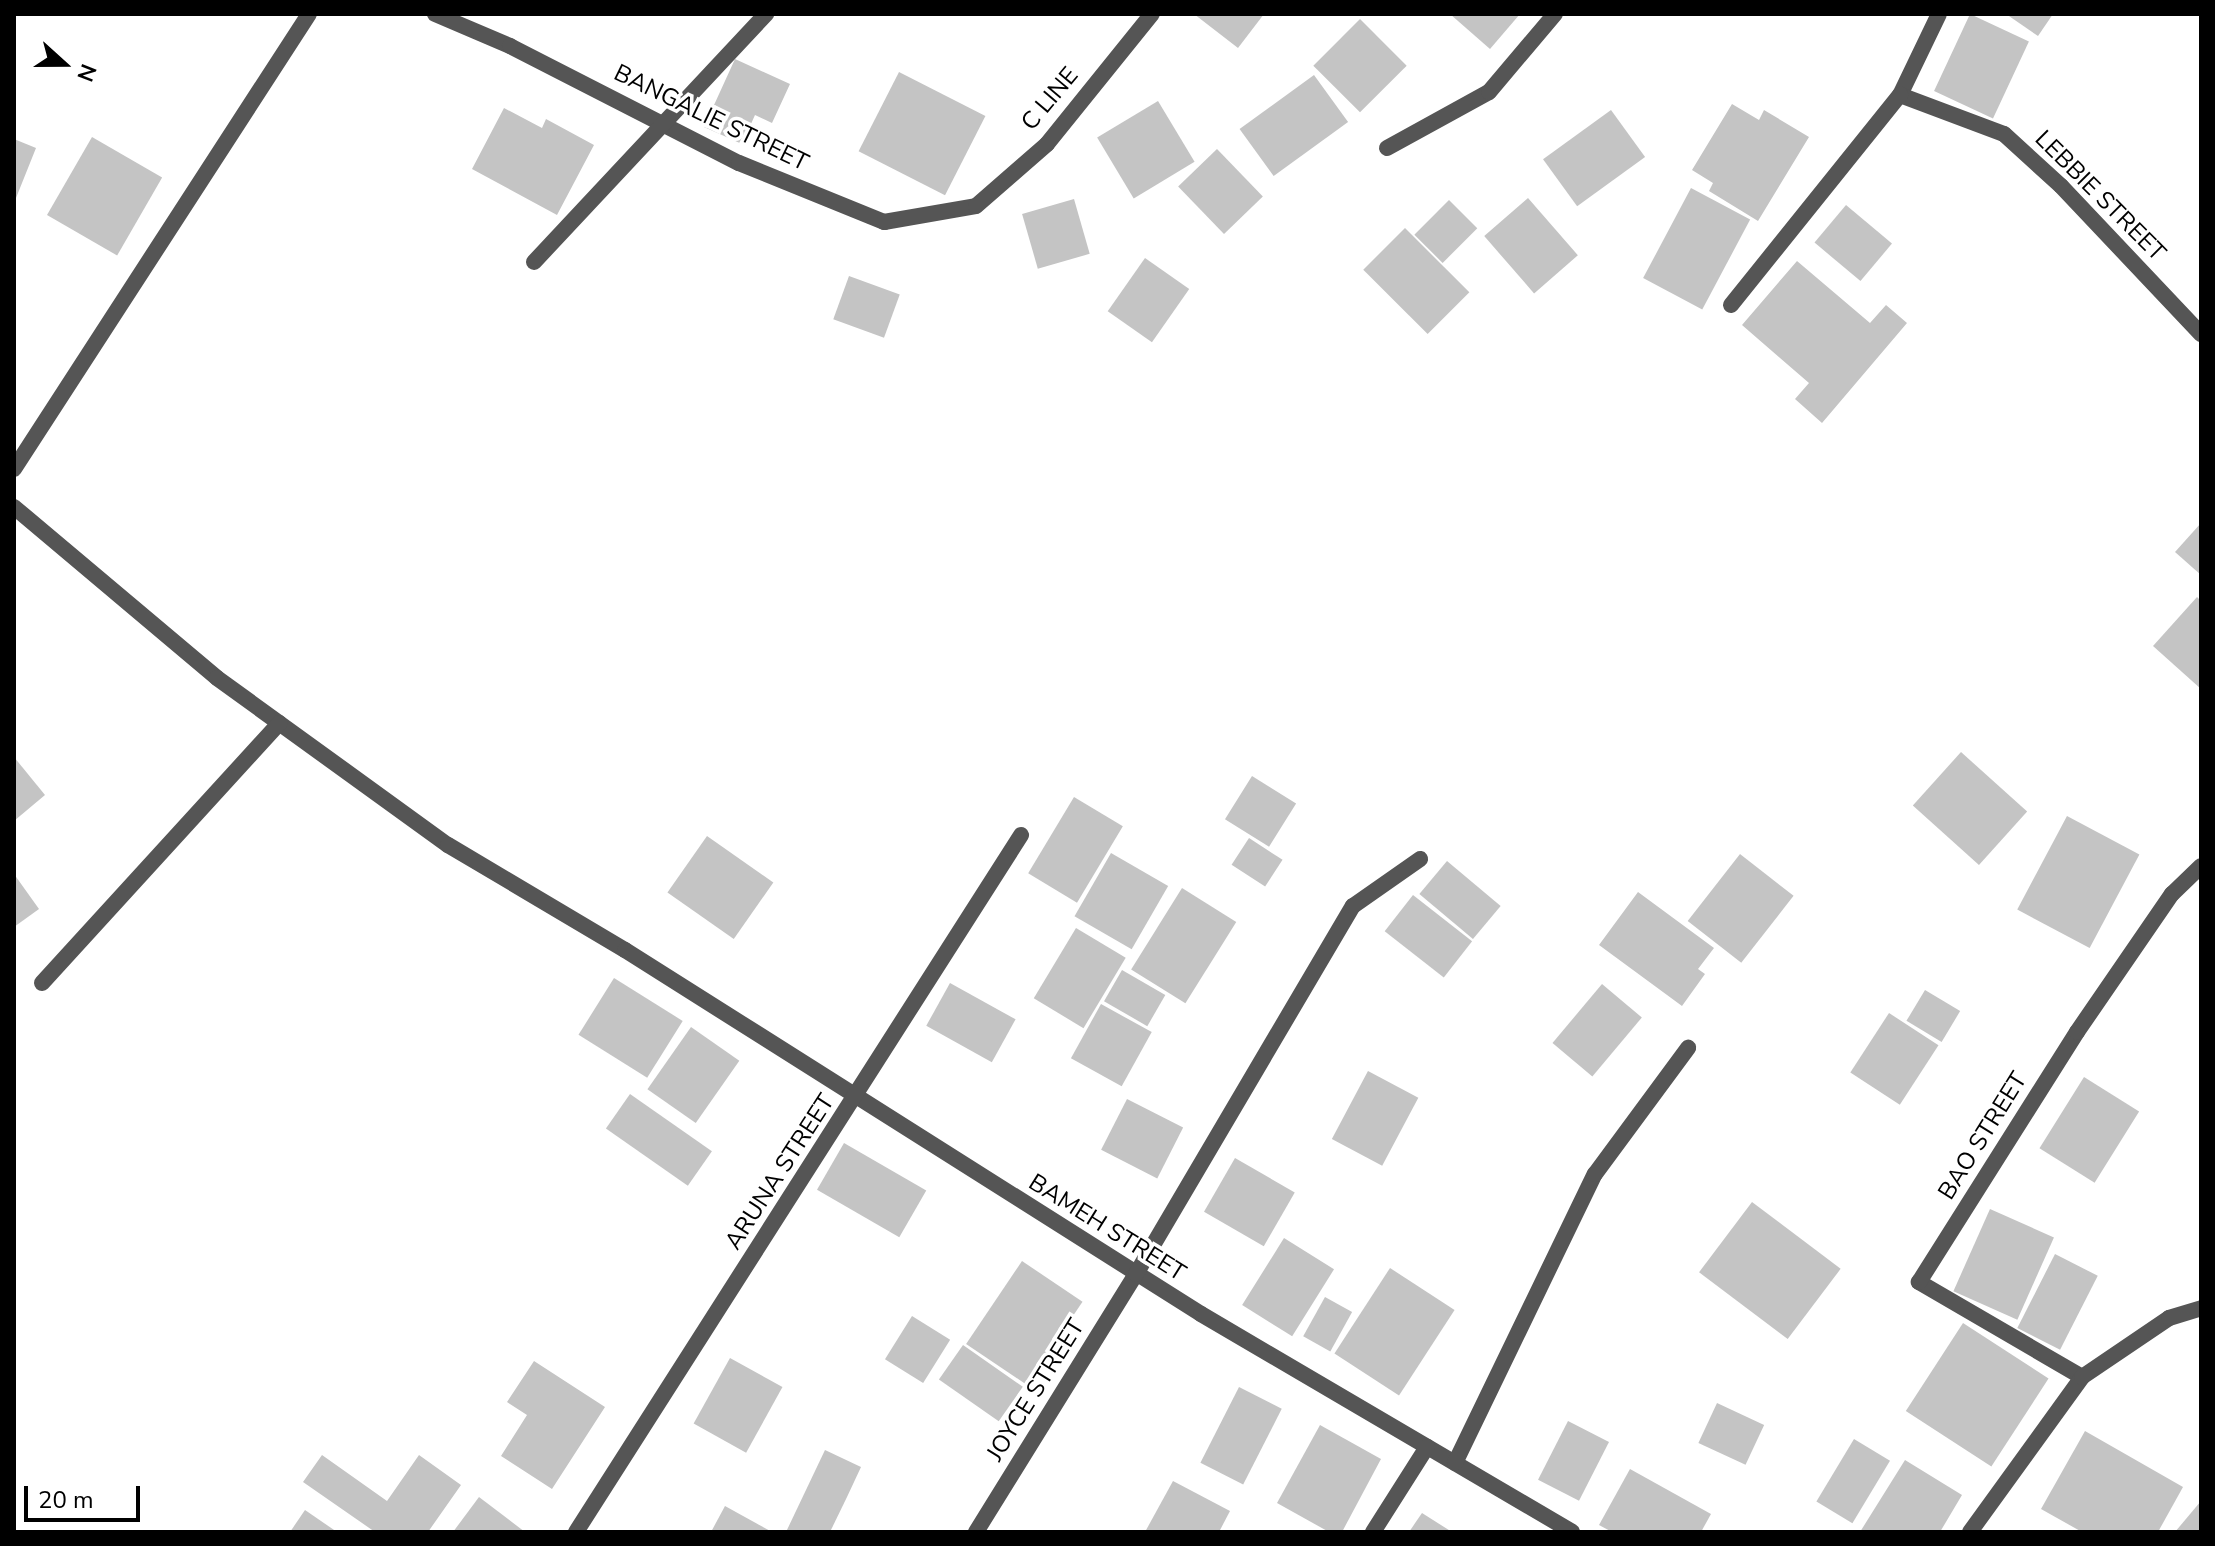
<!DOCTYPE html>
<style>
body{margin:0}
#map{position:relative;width:2215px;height:1546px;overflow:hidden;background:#fff;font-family:"Nunito Sans",sans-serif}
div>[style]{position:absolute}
.building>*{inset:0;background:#c4c4c4;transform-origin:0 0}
.minor>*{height:16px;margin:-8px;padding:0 8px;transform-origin:8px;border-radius:8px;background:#555}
span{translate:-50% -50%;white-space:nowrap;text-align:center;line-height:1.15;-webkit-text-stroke:7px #fff;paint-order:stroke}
.street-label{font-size:24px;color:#000}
.frame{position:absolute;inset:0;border:16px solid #000;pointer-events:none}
.north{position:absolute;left:24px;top:24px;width:80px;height:80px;-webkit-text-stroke:6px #fff;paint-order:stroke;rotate:111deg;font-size:22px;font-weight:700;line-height:32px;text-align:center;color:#000}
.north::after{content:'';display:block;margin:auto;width:28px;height:36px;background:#000;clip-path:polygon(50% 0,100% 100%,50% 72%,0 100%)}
.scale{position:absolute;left:24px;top:1486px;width:116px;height:36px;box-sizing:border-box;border:4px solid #000;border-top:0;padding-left:10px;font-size:24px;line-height:28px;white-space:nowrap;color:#000;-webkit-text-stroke:6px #fff;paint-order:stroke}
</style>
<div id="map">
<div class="building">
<i style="clip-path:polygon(1194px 14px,1264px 14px,1238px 48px)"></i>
<i style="clip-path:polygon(1450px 14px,1520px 14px,1490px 49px)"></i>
<i style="left:1970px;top:14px;width:65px;height:85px;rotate:25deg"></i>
<i style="clip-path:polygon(2006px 14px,2053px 14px,2038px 36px)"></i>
<i style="left:1360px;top:19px;width:66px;height:66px;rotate:45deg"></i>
<i style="clip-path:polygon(735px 59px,790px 84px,772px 123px,755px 115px,742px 144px,704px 127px)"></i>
<i style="left:899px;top:72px;width:97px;height:89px;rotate:27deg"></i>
<i style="left:1314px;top:75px;width:58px;height:92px;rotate:54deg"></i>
<i style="left:1158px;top:101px;width:71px;height:71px;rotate:59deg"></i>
<i style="clip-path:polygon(1732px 104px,1759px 120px,1764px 110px,1809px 137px,1758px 221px,1709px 191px,1713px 183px,1692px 170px)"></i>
<i style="clip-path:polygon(504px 108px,542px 128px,546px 119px,594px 145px,557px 215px,472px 169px)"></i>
<i style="left:1611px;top:110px;width:58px;height:84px;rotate:54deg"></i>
<i style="left:92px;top:137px;width:81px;height:90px;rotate:30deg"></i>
<i style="clip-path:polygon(14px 139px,36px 148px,14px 203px)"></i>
<i style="left:1217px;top:149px;width:66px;height:54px;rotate:46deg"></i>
<i style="left:1691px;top:188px;width:67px;height:102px;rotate:28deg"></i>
<i style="left:1528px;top:198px;width:76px;height:58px;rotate:49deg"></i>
<i style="left:1074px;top:199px;width:57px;height:54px;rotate:74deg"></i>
<i style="left:1449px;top:200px;width:40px;height:49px;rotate:45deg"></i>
<i style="left:1846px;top:205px;width:60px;height:49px;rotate:40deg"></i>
<i style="left:1405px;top:228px;width:91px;height:59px;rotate:45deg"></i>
<i style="left:1145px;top:258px;width:54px;height:65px;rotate:35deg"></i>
<i style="clip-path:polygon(1797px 261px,1870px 323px,1886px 305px,1907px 323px,1822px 423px,1795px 399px,1809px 383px,1742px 325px)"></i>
<i style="left:849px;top:276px;width:54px;height:46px;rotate:20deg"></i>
<i style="clip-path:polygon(2201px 523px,2201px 575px,2175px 552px)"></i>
<i style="clip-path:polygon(2197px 597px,2201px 601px,2201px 689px,2153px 646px)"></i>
<i style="left:1961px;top:752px;width:89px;height:72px;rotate:42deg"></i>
<i style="clip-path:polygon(14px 757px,45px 795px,14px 821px)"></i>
<i style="left:1252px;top:776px;width:52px;height:51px;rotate:32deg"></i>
<i style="left:1074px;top:797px;width:57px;height:89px;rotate:31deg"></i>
<i style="left:2067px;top:816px;width:82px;height:106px;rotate:28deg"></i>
<i style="left:707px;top:836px;width:81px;height:69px;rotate:35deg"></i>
<i style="left:1249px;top:838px;width:40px;height:32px;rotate:33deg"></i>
<i style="left:1111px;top:853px;width:66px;height:73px;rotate:30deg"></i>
<i style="left:1740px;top:854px;width:68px;height:85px;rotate:38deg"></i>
<i style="left:1447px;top:861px;width:70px;height:43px;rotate:40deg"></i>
<i style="clip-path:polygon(14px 874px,39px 909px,14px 927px)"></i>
<i style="left:1182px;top:888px;width:64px;height:96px;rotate:32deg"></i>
<i style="clip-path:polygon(1638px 892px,1714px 948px,1698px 969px,1705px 974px,1682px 1006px,1599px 945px)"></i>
<i style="left:1413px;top:895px;width:75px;height:46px;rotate:38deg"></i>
<i style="left:1076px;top:928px;width:58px;height:82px;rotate:31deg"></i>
<i style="left:1122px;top:970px;width:50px;height:36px;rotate:30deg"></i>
<i style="left:614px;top:978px;width:81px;height:67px;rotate:32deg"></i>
<i style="left:950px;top:983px;width:75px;height:49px;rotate:29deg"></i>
<i style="left:1602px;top:984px;width:52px;height:77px;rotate:40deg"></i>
<i style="left:1925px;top:990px;width:41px;height:36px;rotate:31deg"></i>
<i style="left:1101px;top:1004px;width:58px;height:62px;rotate:29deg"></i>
<i style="left:1889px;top:1013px;width:59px;height:71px;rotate:33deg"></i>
<i style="left:691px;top:1027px;width:59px;height:76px;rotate:35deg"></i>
<i style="left:1368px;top:1071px;width:57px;height:77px;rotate:28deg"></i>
<i style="left:2084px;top:1077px;width:65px;height:84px;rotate:32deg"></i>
<i style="left:630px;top:1094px;width:100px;height:42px;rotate:35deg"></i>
<i style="left:1127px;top:1099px;width:63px;height:57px;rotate:27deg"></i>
<i style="left:844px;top:1143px;width:95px;height:54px;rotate:30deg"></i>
<i style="left:1235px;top:1158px;width:69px;height:62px;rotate:30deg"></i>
<i style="left:1752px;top:1202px;width:111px;height:88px;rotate:37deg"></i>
<i style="left:1990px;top:1209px;width:70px;height:90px;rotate:24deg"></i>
<i style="left:1284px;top:1238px;width:59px;height:79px;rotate:32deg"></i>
<i style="left:2055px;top:1254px;width:48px;height:83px;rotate:27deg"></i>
<i style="left:1022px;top:1261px;width:73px;height:100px;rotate:34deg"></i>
<i style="left:1390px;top:1268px;width:77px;height:102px;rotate:33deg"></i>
<i style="left:1325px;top:1297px;width:31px;height:45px;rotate:29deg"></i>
<i style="left:912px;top:1316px;width:45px;height:51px;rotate:32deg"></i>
<i style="left:1963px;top:1323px;width:102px;height:105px;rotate:33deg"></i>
<i style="left:963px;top:1345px;width:73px;height:42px;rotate:35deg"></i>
<i style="left:730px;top:1358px;width:60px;height:75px;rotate:29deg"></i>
<i style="clip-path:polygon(534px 1361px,605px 1407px,552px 1489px,501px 1456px,527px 1415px,507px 1402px)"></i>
<i style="left:1239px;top:1387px;width:48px;height:85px;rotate:27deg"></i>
<i style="left:1717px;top:1403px;width:52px;height:44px;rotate:25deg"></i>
<i style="left:1568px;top:1421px;width:46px;height:66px;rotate:27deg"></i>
<i style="clip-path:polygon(1320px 1425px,1381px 1459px,1342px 1532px,1329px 1532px,1277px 1503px)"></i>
<i style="clip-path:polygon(2085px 1431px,2183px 1487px,2158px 1532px,2082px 1532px,2041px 1509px)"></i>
<i style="left:1854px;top:1439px;width:42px;height:73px;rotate:31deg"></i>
<i style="clip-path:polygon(825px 1450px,861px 1467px,847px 1497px,830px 1532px,786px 1532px)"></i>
<i style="clip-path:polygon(322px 1455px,387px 1501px,419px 1455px,461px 1485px,428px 1532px,375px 1532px,303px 1482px)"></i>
<i style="clip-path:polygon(1905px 1460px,1962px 1495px,1940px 1532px,1860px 1532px)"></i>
<i style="clip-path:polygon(1630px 1469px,1711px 1514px,1701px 1532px,1612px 1532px,1599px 1525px)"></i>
<i style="clip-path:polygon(1173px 1481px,1230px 1511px,1219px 1532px,1145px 1532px)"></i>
<i style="clip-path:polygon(479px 1497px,525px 1532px,453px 1532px)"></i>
<i style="clip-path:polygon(2201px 1501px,2201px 1532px,2175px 1532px)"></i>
<i style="clip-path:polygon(725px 1506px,772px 1532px,711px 1532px)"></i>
<i style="clip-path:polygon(305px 1510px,337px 1532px,290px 1532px)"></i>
<i style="clip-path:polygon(1422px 1513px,1452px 1532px,1409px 1532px)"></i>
</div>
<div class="minor">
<i style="left:435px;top:14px;width:82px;rotate:23.1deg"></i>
<i style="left:510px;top:46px;width:257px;rotate:27.1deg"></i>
<i style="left:739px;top:163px;width:157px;rotate:22.1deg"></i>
<i style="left:884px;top:222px;width:93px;rotate:-9.9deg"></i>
<i style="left:976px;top:206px;width:94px;rotate:-41.1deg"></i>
<i style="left:1047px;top:144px;width:167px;rotate:-51.1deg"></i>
<i style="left:1939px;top:14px;width:90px;rotate:115.7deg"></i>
<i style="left:1900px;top:95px;width:111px;rotate:20.6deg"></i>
<i style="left:2004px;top:134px;width:77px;rotate:42.4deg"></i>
<i style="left:2061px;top:186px;width:204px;rotate:46.6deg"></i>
<i style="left:1387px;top:148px;width:116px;rotate:-28.8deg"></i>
<i style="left:1489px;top:92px;width:102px;rotate:-49.8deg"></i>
<i style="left:534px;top:262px;width:340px;rotate:-46.9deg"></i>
<i style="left:1731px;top:305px;width:270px;rotate:-51.2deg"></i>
<i style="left:14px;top:469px;width:542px;rotate:-57.04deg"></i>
<i style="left:14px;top:507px;width:265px;rotate:40.1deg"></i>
<i style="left:217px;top:678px;width:285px;rotate:35.9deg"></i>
<i style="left:448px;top:845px;width:206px;rotate:30.7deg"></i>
<i style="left:625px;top:950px;width:681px;rotate:32.29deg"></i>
<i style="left:1201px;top:1314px;width:430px;rotate:30.4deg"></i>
<i style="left:42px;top:983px;width:352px;rotate:-47.6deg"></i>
<i style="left:2082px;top:1377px;width:189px;rotate:-149.8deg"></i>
<i style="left:1919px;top:1282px;width:296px;rotate:-57.7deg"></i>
<i style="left:2077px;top:1032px;width:168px;rotate:-55.5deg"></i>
<i style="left:2172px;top:894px;width:40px;rotate:-44deg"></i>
<i style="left:1455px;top:1463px;width:321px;rotate:-64.2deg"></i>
<i style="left:1595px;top:1174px;width:157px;rotate:-53.6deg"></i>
<i style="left:576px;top:1532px;width:827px;rotate:-57.44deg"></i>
<i style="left:976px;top:1532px;width:304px;rotate:-58.2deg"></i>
<i style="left:1136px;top:1274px;width:427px;rotate:-59.5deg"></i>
<i style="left:1353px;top:906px;width:82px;rotate:-35deg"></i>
<i style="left:1373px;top:1532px;width:101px;rotate:-57.6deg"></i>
<i style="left:1970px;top:1532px;width:191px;rotate:-54.1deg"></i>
<i style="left:2082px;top:1377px;width:105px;rotate:-34.1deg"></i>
<i style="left:2169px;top:1318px;width:34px;rotate:-17deg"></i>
</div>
<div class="street-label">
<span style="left:1050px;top:99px;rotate:-50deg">C LINE</span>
<span style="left:711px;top:118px;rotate:26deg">BANGALIE STREET</span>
<span style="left:2100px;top:196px;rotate:45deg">LEBBIE STREET</span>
<span style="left:1983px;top:1136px;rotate:-58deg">BAO STREET</span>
<span style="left:780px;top:1172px;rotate:-57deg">ARUNA STREET</span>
<span style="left:1107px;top:1228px;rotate:32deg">BAMEH STREET</span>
<span style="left:1036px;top:1390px;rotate:-58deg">JOYCE STREET</span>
</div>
<div class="frame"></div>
<div class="north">N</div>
<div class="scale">20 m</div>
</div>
